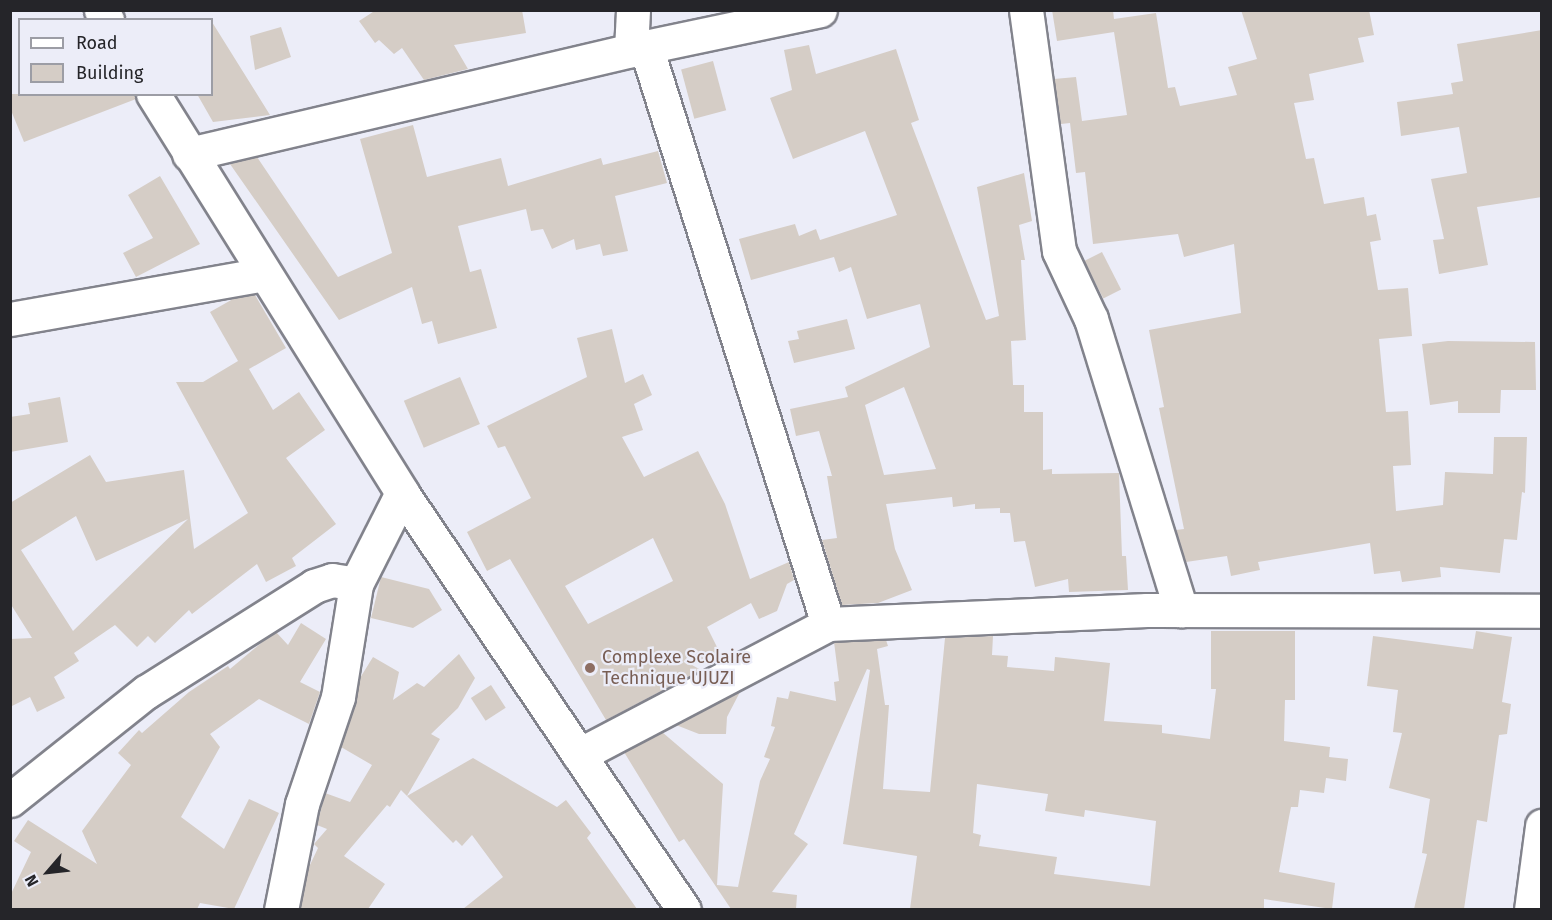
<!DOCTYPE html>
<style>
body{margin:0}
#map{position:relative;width:1552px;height:920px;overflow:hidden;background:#ecedf8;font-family:"Fira Sans",sans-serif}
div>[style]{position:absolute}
.building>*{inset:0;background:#d5cdc6;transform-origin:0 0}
.roads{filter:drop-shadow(2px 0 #82838c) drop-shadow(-2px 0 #82838c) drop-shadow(0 2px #82838c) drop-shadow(0 -2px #82838c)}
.minor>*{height:33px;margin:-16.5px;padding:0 16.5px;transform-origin:16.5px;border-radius:16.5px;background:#fff}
.dots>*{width:16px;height:16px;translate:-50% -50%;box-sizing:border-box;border:3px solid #ecedf8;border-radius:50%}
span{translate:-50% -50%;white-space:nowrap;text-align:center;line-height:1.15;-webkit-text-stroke:4.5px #ecedf8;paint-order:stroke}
.education-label{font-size:18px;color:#785e54}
.left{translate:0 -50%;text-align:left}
.frame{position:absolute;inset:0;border:12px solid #252529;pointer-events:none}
.legend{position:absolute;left:18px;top:18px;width:195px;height:78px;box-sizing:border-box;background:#ecedf8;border:2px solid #9c9da5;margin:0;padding:8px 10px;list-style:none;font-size:18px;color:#252529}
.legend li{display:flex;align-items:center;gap:12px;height:30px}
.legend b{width:30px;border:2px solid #9c9da5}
.north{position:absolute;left:18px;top:842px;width:60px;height:60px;-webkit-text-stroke:4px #ecedf8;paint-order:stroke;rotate:242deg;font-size:16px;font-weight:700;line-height:24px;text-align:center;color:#252529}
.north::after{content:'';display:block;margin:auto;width:21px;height:27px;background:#252529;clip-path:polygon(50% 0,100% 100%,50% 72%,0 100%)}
</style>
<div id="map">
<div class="building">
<i style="clip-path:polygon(376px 10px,522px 10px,526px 33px,454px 45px,468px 69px,424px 80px,402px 48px,394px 54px,379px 40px,375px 43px,359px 21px)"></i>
<i style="clip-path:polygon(1052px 10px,1113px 10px,1114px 19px,1156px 13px,1168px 88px,1175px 87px,1180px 106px,1237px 95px,1228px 67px,1257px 59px,1241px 10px,1369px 10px,1374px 35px,1358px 38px,1364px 62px,1309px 74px,1314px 100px,1294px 103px,1306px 159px,1314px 158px,1324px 204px,1364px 197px,1367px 216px,1376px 214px,1381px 240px,1370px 242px,1378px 290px,1408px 288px,1412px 336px,1379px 339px,1386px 412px,1408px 411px,1411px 465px,1393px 466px,1396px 511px,1443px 505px,1445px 472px,1493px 474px,1494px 437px,1527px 437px,1525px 493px,1522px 492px,1517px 540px,1504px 539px,1500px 573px,1440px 567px,1441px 577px,1402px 582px,1400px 571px,1374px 574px,1370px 543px,1258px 562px,1260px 570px,1231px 576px,1227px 556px,1186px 562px,1176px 530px,1184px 529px,1159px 408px,1164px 407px,1149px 330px,1241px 313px,1234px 244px,1184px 257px,1178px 234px,1093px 244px,1085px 172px,1076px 173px,1070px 123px,1061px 124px,1054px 79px,1076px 77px,1082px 121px,1127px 115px,1114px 32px,1057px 41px)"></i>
<i style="clip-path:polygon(212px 22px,270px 115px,213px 122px,197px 94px,212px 94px)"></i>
<i style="clip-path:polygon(281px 27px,291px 57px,255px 70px,250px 36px)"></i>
<i style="clip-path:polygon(1542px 30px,1542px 197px,1477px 207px,1488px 265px,1439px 274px,1433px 240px,1444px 239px,1431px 179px,1467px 173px,1459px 127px,1401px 136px,1397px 102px,1453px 94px,1451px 83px,1463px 81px,1457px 44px)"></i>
<i style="clip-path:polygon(evenodd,809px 45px,816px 74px,896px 49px,919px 120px,911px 123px,986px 320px,999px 316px,977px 187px,1024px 173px,1032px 221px,1019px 225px,1025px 260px,1021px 260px,1026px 340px,1011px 341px,1013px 385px,1024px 385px,1024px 412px,1043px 412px,1043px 470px,1052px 469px,1052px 474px,1119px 473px,1122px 556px,1126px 556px,1128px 590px,1069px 592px,1068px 579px,1035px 587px,1025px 541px,1014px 542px,1010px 513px,1000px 513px,1000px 508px,975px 509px,975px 504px,953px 507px,952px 497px,886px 504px,895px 549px,912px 590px,878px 603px,842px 605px,822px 540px,837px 538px,827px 476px,832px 476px,819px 431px,796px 436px,790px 409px,848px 397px,845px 387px,930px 347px,920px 304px,867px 319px,851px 267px,839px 272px,834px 257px,751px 280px,739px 239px,795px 224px,799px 236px,816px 229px,820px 240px,897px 215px,865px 131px,793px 159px,770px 98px,792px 90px,784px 50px,809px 45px,904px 387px,936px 469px,884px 475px,865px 405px,904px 387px)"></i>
<i style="left:713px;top:61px;width:51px;height:33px;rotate:75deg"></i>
<i style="clip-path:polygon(10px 94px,134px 94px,136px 99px,24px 142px,10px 108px)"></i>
<i style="clip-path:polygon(413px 125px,427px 177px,501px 158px,508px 186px,601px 158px,603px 165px,658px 151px,667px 183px,615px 196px,628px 251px,603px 256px,600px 244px,576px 250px,574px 239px,552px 249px,543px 229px,531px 231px,526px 209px,458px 226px,470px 272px,481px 269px,497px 328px,438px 344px,432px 321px,422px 324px,412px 287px,339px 320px,230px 164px,257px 157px,338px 277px,392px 253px,360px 139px)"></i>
<i style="clip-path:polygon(160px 176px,200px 244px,136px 277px,123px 253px,153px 238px,128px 195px)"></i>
<i style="left:1102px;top:252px;width:42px;height:20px;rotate:63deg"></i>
<i style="clip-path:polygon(evenodd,255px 295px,286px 348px,249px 369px,273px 410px,299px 392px,325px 430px,286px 458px,336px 524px,292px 558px,296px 566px,266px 582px,257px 564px,192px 614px,189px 610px,155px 643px,148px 636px,137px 647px,115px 625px,74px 653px,79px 661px,54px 677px,65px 698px,37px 712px,30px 697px,10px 707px,10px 639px,32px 638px,10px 603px,10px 503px,90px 455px,106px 482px,184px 470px,194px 549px,248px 513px,176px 382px,203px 382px,238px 361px,210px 312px,233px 299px,255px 295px,76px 516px,96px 561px,188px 519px,73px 631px,21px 550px,76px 516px)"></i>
<i style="clip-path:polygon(847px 319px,855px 349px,794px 363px,788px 341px,799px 339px,797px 331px)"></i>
<i style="clip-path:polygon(evenodd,612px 329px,625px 383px,643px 374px,652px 395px,634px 404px,643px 430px,622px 437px,644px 477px,698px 451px,725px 504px,750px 579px,789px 562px,794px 580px,787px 584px,777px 611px,759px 619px,751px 603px,707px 627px,719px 651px,692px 665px,701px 670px,606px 720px,510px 559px,487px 571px,467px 532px,531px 498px,505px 446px,498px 448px,487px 426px,587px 377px,577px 338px,612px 329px,653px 538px,673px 581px,588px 624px,565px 586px,653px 538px)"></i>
<i style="clip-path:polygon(1448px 341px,1535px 342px,1536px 390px,1501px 390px,1500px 413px,1458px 413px,1458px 401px,1430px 405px,1422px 344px)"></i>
<i style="left:460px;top:377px;width:51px;height:61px;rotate:67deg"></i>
<i style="clip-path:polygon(60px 397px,68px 442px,10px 452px,10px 417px,30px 414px,28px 403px)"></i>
<i style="clip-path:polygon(381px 577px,429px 589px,442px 610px,413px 628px,371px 618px)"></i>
<i style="clip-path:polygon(301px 623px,326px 639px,300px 682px,320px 692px,309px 724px,259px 699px,210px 734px,220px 747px,181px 817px,224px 849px,249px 799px,279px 813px,234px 909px,200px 903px,197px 909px,10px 909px,10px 896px,31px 852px,14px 841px,28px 820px,97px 864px,82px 831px,131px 765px,118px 753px,139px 730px,142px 733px,189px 692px,228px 666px,230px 669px,267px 638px,276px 632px,288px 645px)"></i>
<i style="clip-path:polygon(evenodd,1211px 631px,1295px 631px,1295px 700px,1285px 700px,1284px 741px,1330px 747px,1329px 757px,1348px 759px,1346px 781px,1326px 778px,1324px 793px,1300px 790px,1298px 807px,1291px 807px,1289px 817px,1279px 872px,1335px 883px,1332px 909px,1264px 899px,1264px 909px,910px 909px,917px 856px,843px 844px,870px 670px,867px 669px,794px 834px,808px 844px,772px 892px,797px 895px,796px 909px,731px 909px,684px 839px,679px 842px,624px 752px,662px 732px,723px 784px,717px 885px,738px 887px,760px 781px,770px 759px,764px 757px,775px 727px,771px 726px,777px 697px,788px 699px,790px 691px,836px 701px,834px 682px,839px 681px,834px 642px,886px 640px,888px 646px,877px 649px,885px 705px,889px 705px,883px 789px,930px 792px,945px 638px,993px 636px,992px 655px,1008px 656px,1007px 667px,1054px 671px,1055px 657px,1110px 663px,1104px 721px,1162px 725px,1162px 733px,1210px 739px,1216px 689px,1211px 689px,1211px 631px,977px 784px,1048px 794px,1045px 811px,1084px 817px,1085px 810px,1156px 821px,1150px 886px,1054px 874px,1057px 857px,979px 846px,981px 835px,973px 833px,977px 784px)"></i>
<i style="clip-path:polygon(1476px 631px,1512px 637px,1502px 702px,1511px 704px,1507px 734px,1499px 735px,1487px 822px,1477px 820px,1464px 909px,1414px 909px,1427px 854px,1422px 853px,1430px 799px,1389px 788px,1402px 733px,1393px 732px,1398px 690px,1367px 686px,1373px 636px,1473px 649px)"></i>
<i style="clip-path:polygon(459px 654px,475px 678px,458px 708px,431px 734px,440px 739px,407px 796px,401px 790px,390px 807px,387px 805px,344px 856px,385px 884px,368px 909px,300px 909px,309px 867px,318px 848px,314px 844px,327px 829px,317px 825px,325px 793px,350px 802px,372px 765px,341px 747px,360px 678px,373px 657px,399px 672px,393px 700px,417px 683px,424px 687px)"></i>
<i style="left:491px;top:685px;width:27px;height:24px;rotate:57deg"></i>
<i style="clip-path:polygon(740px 692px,727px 717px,726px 734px,699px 734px,676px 725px)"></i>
<i style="clip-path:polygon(473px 758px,557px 807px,566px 800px,591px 833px,587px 838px,637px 909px,463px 909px,503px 877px,472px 835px,462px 846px,456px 840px,453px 843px,407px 796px)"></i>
</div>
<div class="roads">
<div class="minor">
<i style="left:101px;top:10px;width:12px;rotate:59deg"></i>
<i style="left:1026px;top:10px;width:243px;rotate:82.2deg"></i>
<i style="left:1059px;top:251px;width:75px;rotate:64.8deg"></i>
<i style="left:1091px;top:319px;width:305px;rotate:72.8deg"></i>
<i style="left:646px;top:47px;width:605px;rotate:72.49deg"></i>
<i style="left:631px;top:50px;width:40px;rotate:-87.1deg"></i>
<i style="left:153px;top:94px;width:470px;rotate:58deg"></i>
<i style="left:402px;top:493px;width:503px;rotate:55.93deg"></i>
<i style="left:189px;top:154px;width:454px;rotate:-13.2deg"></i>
<i style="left:631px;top:50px;width:193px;rotate:-11.9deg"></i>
<i style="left:10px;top:319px;width:258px;rotate:-10deg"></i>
<i style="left:579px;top:755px;width:281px;rotate:-27.7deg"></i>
<i style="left:828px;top:624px;width:319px;rotate:-2.5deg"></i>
<i style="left:1147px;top:610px;width:395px;rotate:0.1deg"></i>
<i style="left:10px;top:800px;width:174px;rotate:-38.5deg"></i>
<i style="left:146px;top:692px;width:199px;rotate:-32.2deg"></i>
<i style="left:314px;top:586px;width:19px;rotate:-18deg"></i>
<i style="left:332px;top:580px;width:24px;rotate:9deg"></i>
<i style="left:281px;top:910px;width:108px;rotate:-78.8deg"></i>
<i style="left:302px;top:804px;width:113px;rotate:-71.4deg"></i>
<i style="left:338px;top:697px;width:114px;rotate:-80.9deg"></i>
<i style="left:356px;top:584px;width:102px;rotate:-63.2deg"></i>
<i style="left:1531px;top:910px;width:85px;rotate:-82.5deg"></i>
</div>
</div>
<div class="dots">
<i style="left:590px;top:668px;background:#8d6e63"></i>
</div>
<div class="education-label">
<span class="left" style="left:602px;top:668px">Complexe Scolaire<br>Technique UJUZI</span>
</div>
<div class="frame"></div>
<ul class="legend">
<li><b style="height:8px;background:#fff"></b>Road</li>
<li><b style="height:16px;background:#d5cdc6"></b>Building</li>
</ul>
<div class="north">N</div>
</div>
